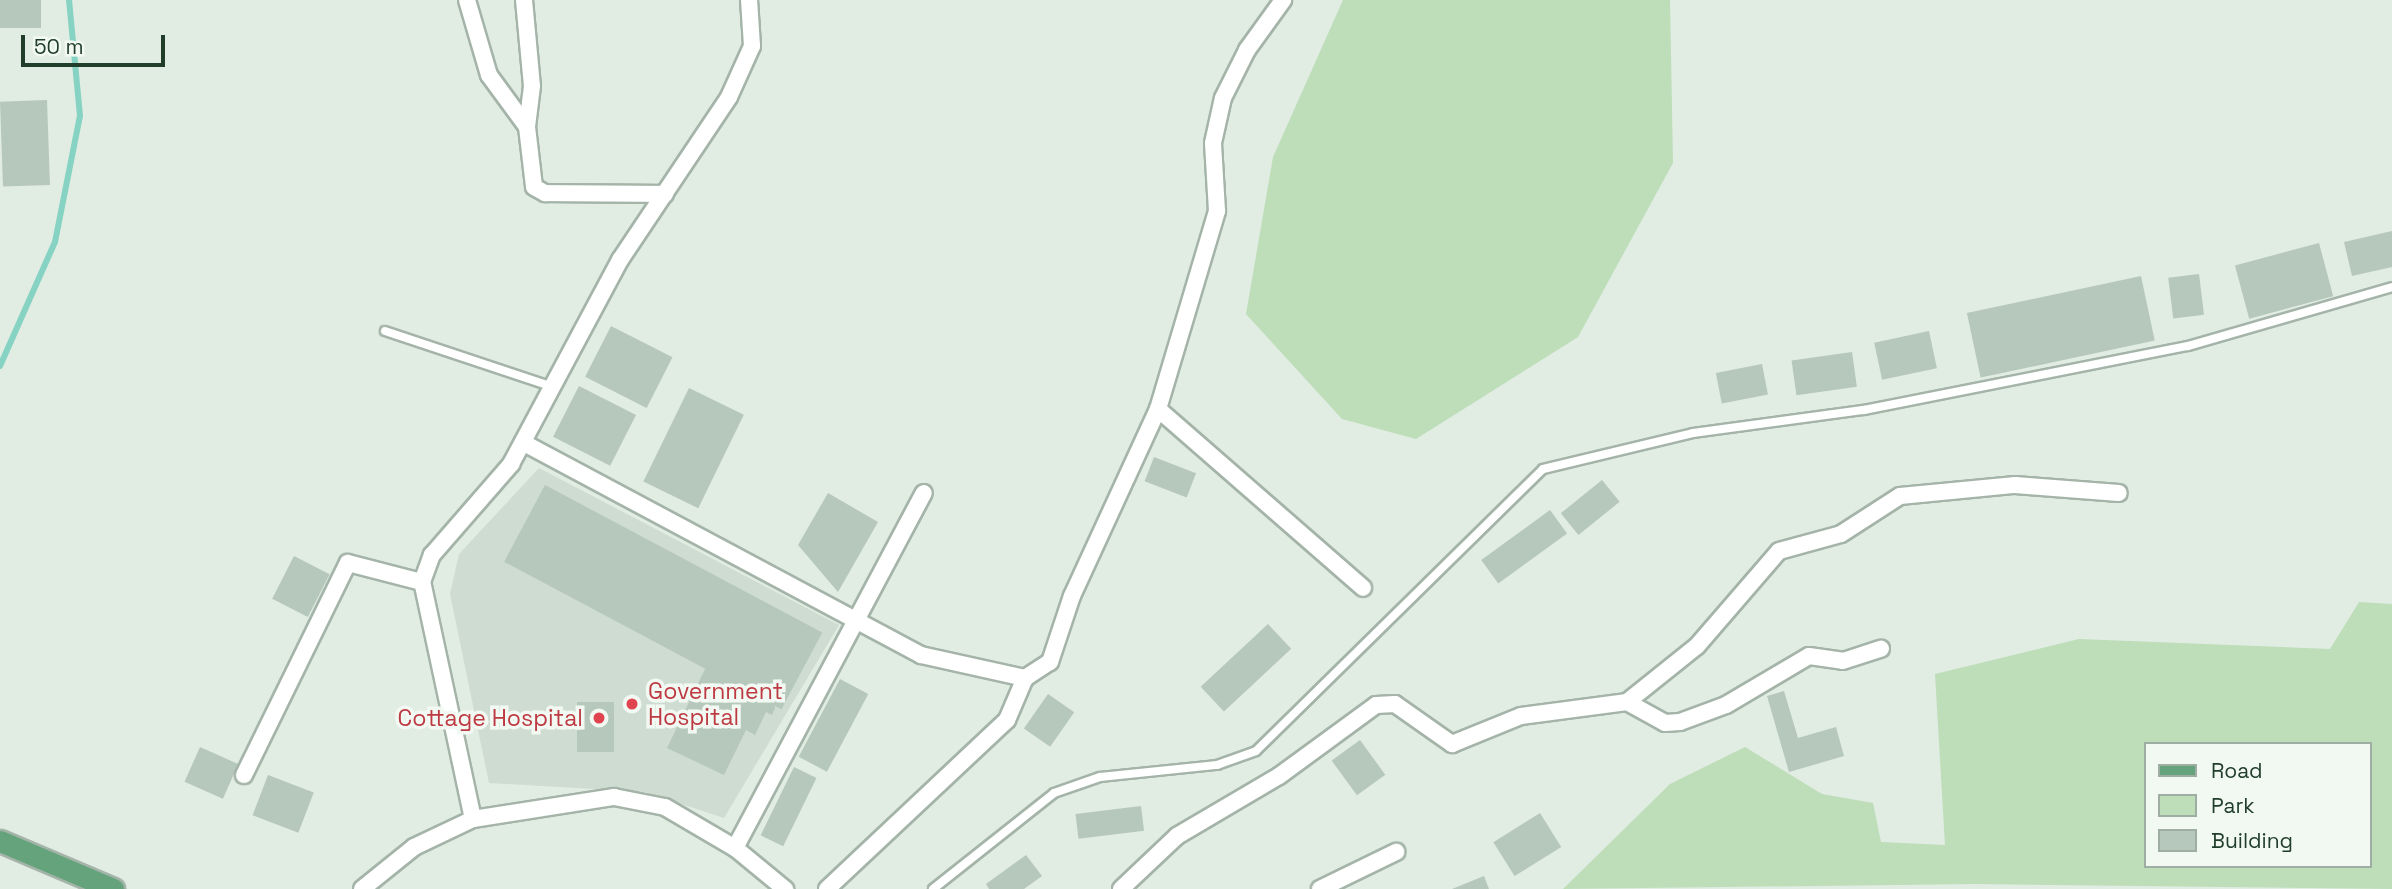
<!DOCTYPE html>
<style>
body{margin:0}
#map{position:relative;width:2392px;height:889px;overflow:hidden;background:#e1ece3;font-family:"Space Grotesk",sans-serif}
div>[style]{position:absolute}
.built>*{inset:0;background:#cfdcd1}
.green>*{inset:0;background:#bddeb9}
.stream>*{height:6px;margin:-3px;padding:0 3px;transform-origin:3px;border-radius:3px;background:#87d3c3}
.building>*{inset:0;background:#b6c7bb;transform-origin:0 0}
.roads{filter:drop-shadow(2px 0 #a4b4a8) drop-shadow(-2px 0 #a4b4a8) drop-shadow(0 2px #a4b4a8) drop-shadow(0 -2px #a4b4a8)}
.service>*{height:8px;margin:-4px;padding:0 4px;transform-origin:4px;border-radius:4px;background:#fff}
.minor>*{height:16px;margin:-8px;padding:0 8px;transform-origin:8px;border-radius:8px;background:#fff}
.primary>*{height:21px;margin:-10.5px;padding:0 10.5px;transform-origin:10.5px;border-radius:10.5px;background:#64a37c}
.dots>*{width:19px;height:19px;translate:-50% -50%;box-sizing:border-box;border:4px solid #f2f9f3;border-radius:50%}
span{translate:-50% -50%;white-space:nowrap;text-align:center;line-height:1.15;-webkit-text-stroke:7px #f2f9f3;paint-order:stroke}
.health-label{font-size:23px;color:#be3a42}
.left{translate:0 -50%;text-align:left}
.right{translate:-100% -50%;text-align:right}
.legend{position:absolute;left:2144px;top:742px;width:228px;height:126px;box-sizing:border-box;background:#f2f9f3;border:2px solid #9eaea3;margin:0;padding:9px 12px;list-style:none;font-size:21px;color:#213e2b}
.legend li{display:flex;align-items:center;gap:14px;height:35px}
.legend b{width:35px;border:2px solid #9eaea3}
.scale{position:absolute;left:21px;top:35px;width:144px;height:32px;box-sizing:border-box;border:4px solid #213e2b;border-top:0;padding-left:9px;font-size:21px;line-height:24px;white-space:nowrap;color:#213e2b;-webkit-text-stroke:5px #f2f9f3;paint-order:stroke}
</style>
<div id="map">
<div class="built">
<i style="clip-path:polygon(539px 468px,839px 625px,724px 818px,645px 792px,489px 783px,450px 594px,459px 554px)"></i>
</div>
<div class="green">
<i style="clip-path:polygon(1343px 0,1670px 0,1673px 163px,1578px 337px,1416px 439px,1342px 419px,1246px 314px,1273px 157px)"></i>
<i style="clip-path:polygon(evenodd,2359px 602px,2392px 604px,2392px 889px,1975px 884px,1563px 889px,1670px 784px,1745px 747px,1822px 794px,1873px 803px,1881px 842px,1945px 845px,1935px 674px,2079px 639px,2330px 649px,2359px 602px,2145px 744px,2369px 744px,2369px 866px,2145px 866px,2145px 744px)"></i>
</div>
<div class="stream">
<i style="left:0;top:366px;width:136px;rotate:-66.1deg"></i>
<i style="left:55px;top:242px;width:128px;rotate:-78.8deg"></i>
<i style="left:80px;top:116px;width:117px;rotate:-95.4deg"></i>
</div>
<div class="building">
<i style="left:0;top:0;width:41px;height:28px"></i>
<i style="left:47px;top:100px;width:85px;height:47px;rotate:88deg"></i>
<i style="clip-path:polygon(2392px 231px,2392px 267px,2352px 276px,2344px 242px)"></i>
<i style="left:2319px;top:243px;width:55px;height:87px;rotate:75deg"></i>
<i style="left:2199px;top:274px;width:41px;height:31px;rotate:83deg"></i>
<i style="left:2141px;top:276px;width:66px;height:178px;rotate:78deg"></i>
<i style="left:611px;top:326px;width:69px;height:57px;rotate:27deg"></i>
<i style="left:1929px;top:331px;width:38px;height:56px;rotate:78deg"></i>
<i style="left:1852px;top:352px;width:35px;height:61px;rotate:82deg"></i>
<i style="left:1762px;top:364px;width:31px;height:47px;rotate:79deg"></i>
<i style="left:579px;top:386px;width:64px;height:57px;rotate:27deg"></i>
<i style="left:689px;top:388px;width:61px;height:104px;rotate:26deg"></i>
<i style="left:1154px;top:457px;width:45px;height:26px;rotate:21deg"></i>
<i style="left:1602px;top:480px;width:28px;height:53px;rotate:51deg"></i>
<i style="left:545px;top:485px;width:314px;height:87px;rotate:28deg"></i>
<i style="clip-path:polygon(828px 493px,878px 522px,838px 592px,798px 545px)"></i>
<i style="left:1550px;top:510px;width:29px;height:85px;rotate:54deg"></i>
<i style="left:294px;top:556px;width:40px;height:48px;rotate:27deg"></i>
<i style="left:1268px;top:624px;width:34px;height:92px;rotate:47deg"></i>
<i style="clip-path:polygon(706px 667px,773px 699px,775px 708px,772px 715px,766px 712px,755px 735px,746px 730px,724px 775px,667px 748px)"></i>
<i style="left:840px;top:679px;width:32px;height:88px;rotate:28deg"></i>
<i style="clip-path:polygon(1784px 691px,1798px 738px,1836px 727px,1844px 756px,1789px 772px,1767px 696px)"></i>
<i style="left:1048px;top:694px;width:32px;height:42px;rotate:35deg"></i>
<i style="left:577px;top:702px;width:37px;height:50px"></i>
<i style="left:1360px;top:740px;width:43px;height:35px;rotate:54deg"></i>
<i style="left:200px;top:747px;width:42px;height:38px;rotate:24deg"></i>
<i style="left:794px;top:767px;width:25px;height:76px;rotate:26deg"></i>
<i style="left:268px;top:775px;width:49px;height:43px;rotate:21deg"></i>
<i style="left:1141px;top:806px;width:25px;height:66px;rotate:83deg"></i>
<i style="left:1540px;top:813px;width:40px;height:55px;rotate:58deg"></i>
<i style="clip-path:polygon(1026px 855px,1042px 876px,1024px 889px,989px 889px,986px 884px)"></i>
<i style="clip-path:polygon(1484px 876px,1489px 889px,1452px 889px)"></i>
</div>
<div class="roads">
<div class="service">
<i style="left:385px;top:331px;width:174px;rotate:18.4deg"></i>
<i style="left:933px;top:889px;width:154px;rotate:-38.4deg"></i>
<i style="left:1054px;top:793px;width:49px;rotate:-19.2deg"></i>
<i style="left:1100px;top:777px;width:118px;rotate:-5.9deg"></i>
<i style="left:1217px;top:765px;width:41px;rotate:-19.7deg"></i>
<i style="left:1256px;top:751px;width:402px;rotate:-44.5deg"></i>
<i style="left:1543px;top:469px;width:154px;rotate:-13.5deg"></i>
<i style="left:1693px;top:433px;width:173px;rotate:-7.7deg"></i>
<i style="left:1864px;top:410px;width:330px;rotate:-11.2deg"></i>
<i style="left:2188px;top:346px;width:212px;rotate:-16.1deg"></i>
</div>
<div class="minor">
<i style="left:467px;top:0;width:78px;rotate:73.7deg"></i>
<i style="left:489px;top:75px;width:64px;rotate:53.8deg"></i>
<i style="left:527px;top:127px;width:60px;rotate:83.3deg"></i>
<i style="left:534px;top:187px;width:13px;rotate:29deg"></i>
<i style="left:545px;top:193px;width:120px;rotate:0.5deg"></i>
<i style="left:524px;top:0;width:86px;rotate:84.7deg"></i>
<i style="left:532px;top:86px;width:41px;rotate:97deg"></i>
<i style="left:1158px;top:409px;width:272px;rotate:41.1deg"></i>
<i style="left:524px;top:443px;width:450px;rotate:28.1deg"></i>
<i style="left:921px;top:655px;width:107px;rotate:12.5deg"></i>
<i style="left:1025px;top:678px;width:30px;rotate:-33deg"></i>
<i style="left:1050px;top:662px;width:70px;rotate:-71.6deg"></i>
<i style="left:1072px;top:596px;width:206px;rotate:-65.3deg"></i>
<i style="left:1158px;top:409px;width:207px;rotate:-73.4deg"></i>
<i style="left:1217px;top:211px;width:68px;rotate:-93.4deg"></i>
<i style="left:1213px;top:143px;width:46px;rotate:-77.5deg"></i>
<i style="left:1223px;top:98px;width:54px;rotate:-63.4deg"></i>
<i style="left:1247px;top:50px;width:62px;rotate:-54.2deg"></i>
<i style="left:1627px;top:702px;width:43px;rotate:28.9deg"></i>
<i style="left:1665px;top:723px;width:15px;rotate:-4deg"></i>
<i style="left:1680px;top:722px;width:49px;rotate:-20.3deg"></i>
<i style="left:1726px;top:705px;width:96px;rotate:-30.6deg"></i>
<i style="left:1809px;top:656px;width:34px;rotate:8deg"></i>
<i style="left:1843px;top:661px;width:40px;rotate:-18deg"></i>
<i style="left:244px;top:775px;width:236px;rotate:-63.9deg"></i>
<i style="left:348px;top:563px;width:76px;rotate:14.4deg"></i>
<i style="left:473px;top:819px;width:242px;rotate:-102.1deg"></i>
<i style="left:422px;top:582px;width:29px;rotate:-70deg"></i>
<i style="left:432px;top:555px;width:121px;rotate:-49deg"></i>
<i style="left:511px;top:464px;width:231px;rotate:-61.9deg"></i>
<i style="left:620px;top:260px;width:196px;rotate:-56.2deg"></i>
<i style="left:729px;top:97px;width:56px;rotate:-65.7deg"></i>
<i style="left:752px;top:46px;width:46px;rotate:-93.7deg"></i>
<i style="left:735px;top:848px;width:402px;rotate:-62deg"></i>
<i style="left:362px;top:889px;width:67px;rotate:-38.9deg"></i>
<i style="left:414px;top:847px;width:65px;rotate:-25.4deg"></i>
<i style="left:473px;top:819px;width:143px;rotate:-8.9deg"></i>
<i style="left:614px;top:797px;width:52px;rotate:11.1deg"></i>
<i style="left:665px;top:807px;width:81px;rotate:30.4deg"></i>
<i style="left:735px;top:848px;width:65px;rotate:39.4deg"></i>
<i style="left:827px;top:889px;width:247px;rotate:-43.2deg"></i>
<i style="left:1007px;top:720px;width:46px;rotate:-66.8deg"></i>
<i style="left:1121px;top:889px;width:77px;rotate:-43.4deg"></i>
<i style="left:1177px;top:836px;width:118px;rotate:-30.5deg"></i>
<i style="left:1279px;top:776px;width:120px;rotate:-36.2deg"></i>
<i style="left:1376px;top:705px;width:19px;rotate:-3deg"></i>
<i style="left:1395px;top:704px;width:70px;rotate:35.1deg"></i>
<i style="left:1452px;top:744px;width:74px;rotate:-22.1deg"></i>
<i style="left:1521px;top:716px;width:107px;rotate:-7.5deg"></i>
<i style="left:1627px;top:702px;width:90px;rotate:-38.7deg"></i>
<i style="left:1697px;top:646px;width:125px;rotate:-49.2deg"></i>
<i style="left:1779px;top:551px;width:64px;rotate:-15.3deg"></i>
<i style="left:1841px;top:534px;width:70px;rotate:-32.8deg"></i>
<i style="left:1900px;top:496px;width:116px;rotate:-5.5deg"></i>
<i style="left:2015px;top:485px;width:104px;rotate:4.4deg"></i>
<i style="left:1320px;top:889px;width:85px;rotate:-26deg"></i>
</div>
<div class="primary">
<i style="left:0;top:841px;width:123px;rotate:23deg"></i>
</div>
</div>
<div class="dots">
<i style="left:632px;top:704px;background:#e0444e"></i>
<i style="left:599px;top:718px;background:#e0444e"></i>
</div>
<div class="health-label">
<span class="left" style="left:648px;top:704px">Government<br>Hospital</span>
<span class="right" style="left:583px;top:718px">Cottage Hospital</span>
</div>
<ul class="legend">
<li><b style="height:9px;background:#64a37c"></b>Road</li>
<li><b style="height:19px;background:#bddeb9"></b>Park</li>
<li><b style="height:19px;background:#b6c7bb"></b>Building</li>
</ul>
<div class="scale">50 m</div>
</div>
